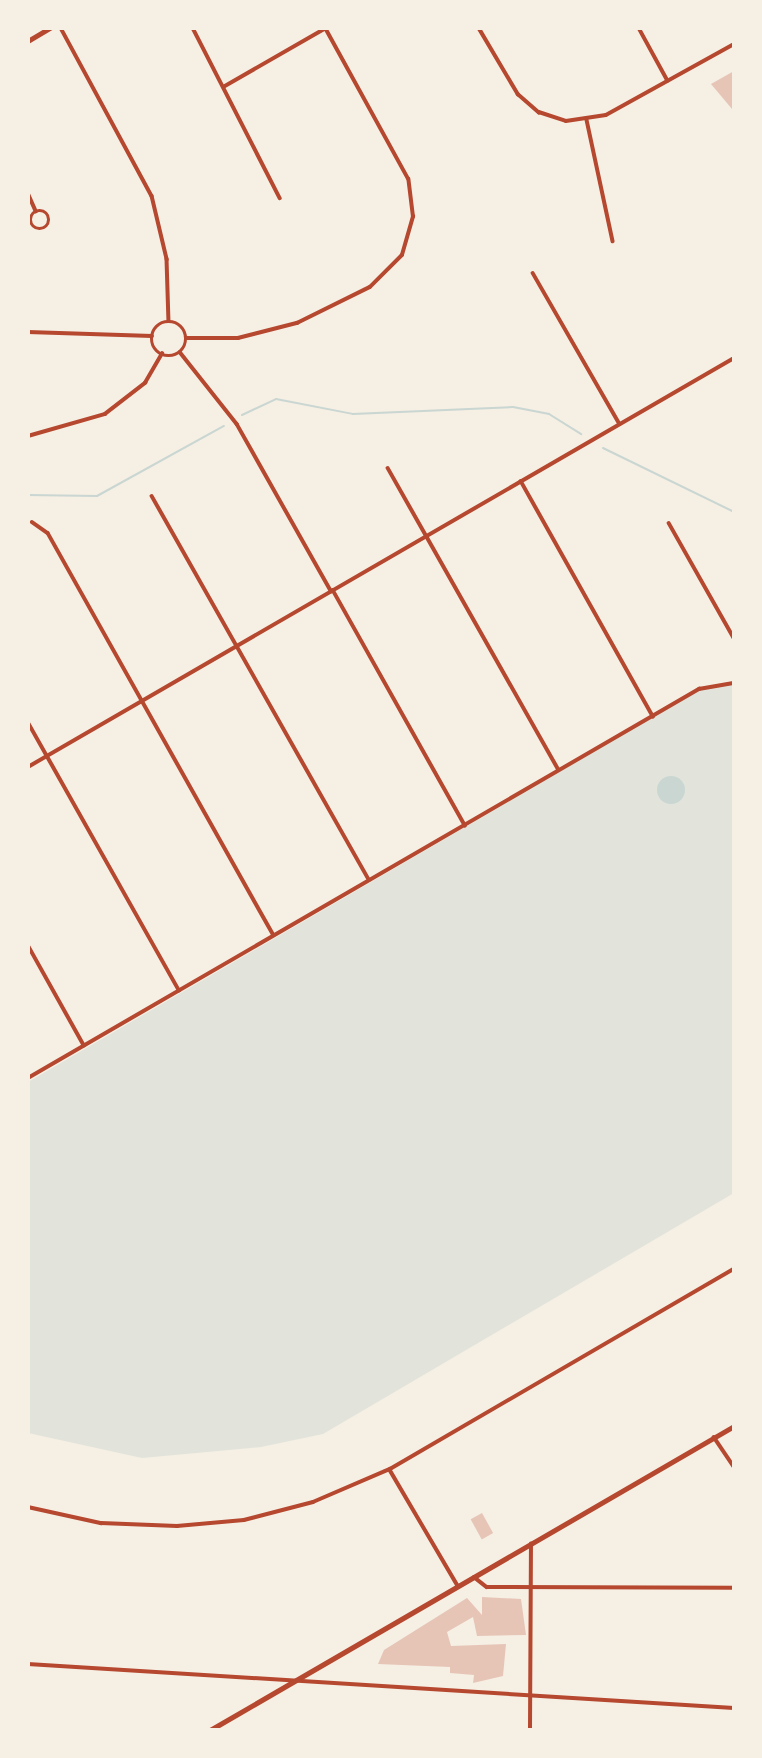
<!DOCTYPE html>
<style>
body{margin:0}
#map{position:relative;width:762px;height:1758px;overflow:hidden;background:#f6efe4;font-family:"Sofia Sans Condensed",sans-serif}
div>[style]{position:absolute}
.green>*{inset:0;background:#e2e4dc}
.water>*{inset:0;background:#c9d6d2}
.round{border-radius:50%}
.stream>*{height:2px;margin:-1px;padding:0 1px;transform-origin:1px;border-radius:1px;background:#c9d6d2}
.building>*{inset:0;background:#e6c5b7;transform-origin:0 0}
.minor>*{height:3.5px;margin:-1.75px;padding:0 1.75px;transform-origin:1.75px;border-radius:1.75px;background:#b5482f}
.minor>.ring{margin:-1.75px;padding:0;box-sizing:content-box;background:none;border:3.5px solid #b5482f;border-radius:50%}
.tertiary>*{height:4.5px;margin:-2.25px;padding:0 2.25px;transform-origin:2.25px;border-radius:2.25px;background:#b5482f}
.primary>*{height:5px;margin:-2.5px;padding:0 2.5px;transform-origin:2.5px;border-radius:2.5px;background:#b5482f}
span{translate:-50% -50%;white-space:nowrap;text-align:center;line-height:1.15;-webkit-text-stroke:6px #f6efe4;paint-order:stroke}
.frame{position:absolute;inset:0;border:30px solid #f6efe4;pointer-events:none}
</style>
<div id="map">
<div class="green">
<i style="clip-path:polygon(734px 683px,734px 1193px,323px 1434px,261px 1447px,142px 1458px,28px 1433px,28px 1082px,705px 687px)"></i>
</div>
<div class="water">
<i class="round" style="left:657px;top:776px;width:28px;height:28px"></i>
</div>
<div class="stream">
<i style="left:242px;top:415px;width:38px;rotate:-25deg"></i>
<i style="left:276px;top:399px;width:78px;rotate:11deg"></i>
<i style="left:353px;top:414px;width:160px;rotate:-2.5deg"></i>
<i style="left:513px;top:407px;width:37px;rotate:11deg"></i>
<i style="left:549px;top:414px;width:38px;rotate:32deg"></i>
<i style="left:603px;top:448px;width:146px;rotate:26deg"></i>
<i style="left:28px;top:495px;width:69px;rotate:0.8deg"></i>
<i style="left:97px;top:496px;width:145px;rotate:-28.9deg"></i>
</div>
<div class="building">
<i style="clip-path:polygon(734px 71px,734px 108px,732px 109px,711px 84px)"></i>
<i style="left:482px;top:1513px;width:23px;height:13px;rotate:61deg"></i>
<i style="clip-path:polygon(482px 1597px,521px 1599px,526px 1635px,477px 1636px,473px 1617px,447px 1632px,451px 1646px,506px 1644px,503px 1676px,473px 1683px,474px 1675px,450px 1673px,450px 1667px,378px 1664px,384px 1650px,467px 1598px,482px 1615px)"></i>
</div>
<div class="minor">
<i style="left:61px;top:28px;width:191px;rotate:61.6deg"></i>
<i style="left:152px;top:196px;width:65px;rotate:76.6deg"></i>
<i style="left:167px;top:259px;width:62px;rotate:88.2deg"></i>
<i style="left:193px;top:28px;width:191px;rotate:62.9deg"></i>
<i style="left:479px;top:28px;width:77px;rotate:59.4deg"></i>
<i style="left:518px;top:94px;width:28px;rotate:41deg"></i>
<i style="left:539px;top:112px;width:28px;rotate:18deg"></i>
<i style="left:566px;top:121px;width:40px;rotate:-8.5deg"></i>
<i style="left:606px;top:115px;width:146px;rotate:-29deg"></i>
<i style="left:639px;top:28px;width:60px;rotate:61.3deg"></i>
<i style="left:225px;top:86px;width:116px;rotate:-29.9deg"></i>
<i style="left:587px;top:120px;width:124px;rotate:77.9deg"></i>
<i style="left:28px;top:193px;width:20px;rotate:66deg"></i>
<i class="ring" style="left:31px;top:211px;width:14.5px;height:14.5px"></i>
<i style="left:533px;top:273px;width:174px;rotate:60.1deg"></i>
<i class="ring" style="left:152px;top:322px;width:30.5px;height:30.5px"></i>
<i style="left:28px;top:332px;width:124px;rotate:1.8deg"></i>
<i style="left:186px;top:338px;width:52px"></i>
<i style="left:238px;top:338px;width:61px;rotate:-14.3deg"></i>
<i style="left:297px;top:323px;width:81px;rotate:-26.3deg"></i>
<i style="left:370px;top:287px;width:45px;rotate:-45deg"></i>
<i style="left:402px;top:255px;width:40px;rotate:-74deg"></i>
<i style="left:413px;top:217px;width:38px;rotate:-97deg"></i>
<i style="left:408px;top:179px;width:172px;rotate:-118.8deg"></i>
<i style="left:180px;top:352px;width:92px;rotate:51.6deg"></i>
<i style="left:237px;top:424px;width:192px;rotate:60.6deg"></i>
<i style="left:28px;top:436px;width:80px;rotate:-15.9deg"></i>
<i style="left:105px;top:414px;width:51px;rotate:-37.8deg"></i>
<i style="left:145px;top:383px;width:34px;rotate:-60deg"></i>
<i style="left:388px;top:468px;width:346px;rotate:60.5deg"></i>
<i style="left:521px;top:481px;width:270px;rotate:60.7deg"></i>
<i style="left:152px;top:496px;width:441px;rotate:60.5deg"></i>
<i style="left:32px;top:522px;width:19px;rotate:35deg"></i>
<i style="left:48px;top:533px;width:461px;rotate:60.7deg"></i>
<i style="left:669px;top:523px;width:132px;rotate:60.5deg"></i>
<i style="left:333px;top:590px;width:270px;rotate:60.7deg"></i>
<i style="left:28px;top:722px;width:308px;rotate:60.6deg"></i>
<i style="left:28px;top:767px;width:816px;rotate:-30.08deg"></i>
<i style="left:28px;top:945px;width:115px;rotate:60.8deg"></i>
<i style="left:28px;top:1078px;width:776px;rotate:-30.1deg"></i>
<i style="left:699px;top:689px;width:36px;rotate:-10deg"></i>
<i style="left:714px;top:1437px;width:36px;rotate:56deg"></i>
<i style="left:390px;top:1470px;width:134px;rotate:59.6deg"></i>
<i style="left:28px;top:1507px;width:75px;rotate:12.4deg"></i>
<i style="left:101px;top:1523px;width:76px;rotate:2.3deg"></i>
<i style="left:177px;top:1526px;width:67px;rotate:-5.1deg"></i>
<i style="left:244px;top:1520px;width:71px;rotate:-14.6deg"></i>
<i style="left:313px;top:1502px;width:84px;rotate:-23.2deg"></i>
<i style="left:390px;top:1469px;width:398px;rotate:-30.2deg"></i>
<i style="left:474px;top:1577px;width:16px;rotate:38deg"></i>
<i style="left:487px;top:1587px;width:247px;rotate:0.2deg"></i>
<i style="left:28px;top:1664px;width:707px;rotate:3.57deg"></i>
<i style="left:530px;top:1730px;width:186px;rotate:-89.7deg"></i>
</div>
<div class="tertiary">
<i style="left:28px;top:41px;width:26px;rotate:-31deg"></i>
</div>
<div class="primary">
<i style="left:210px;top:1730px;width:606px;rotate:-30.12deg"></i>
</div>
<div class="frame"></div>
</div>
